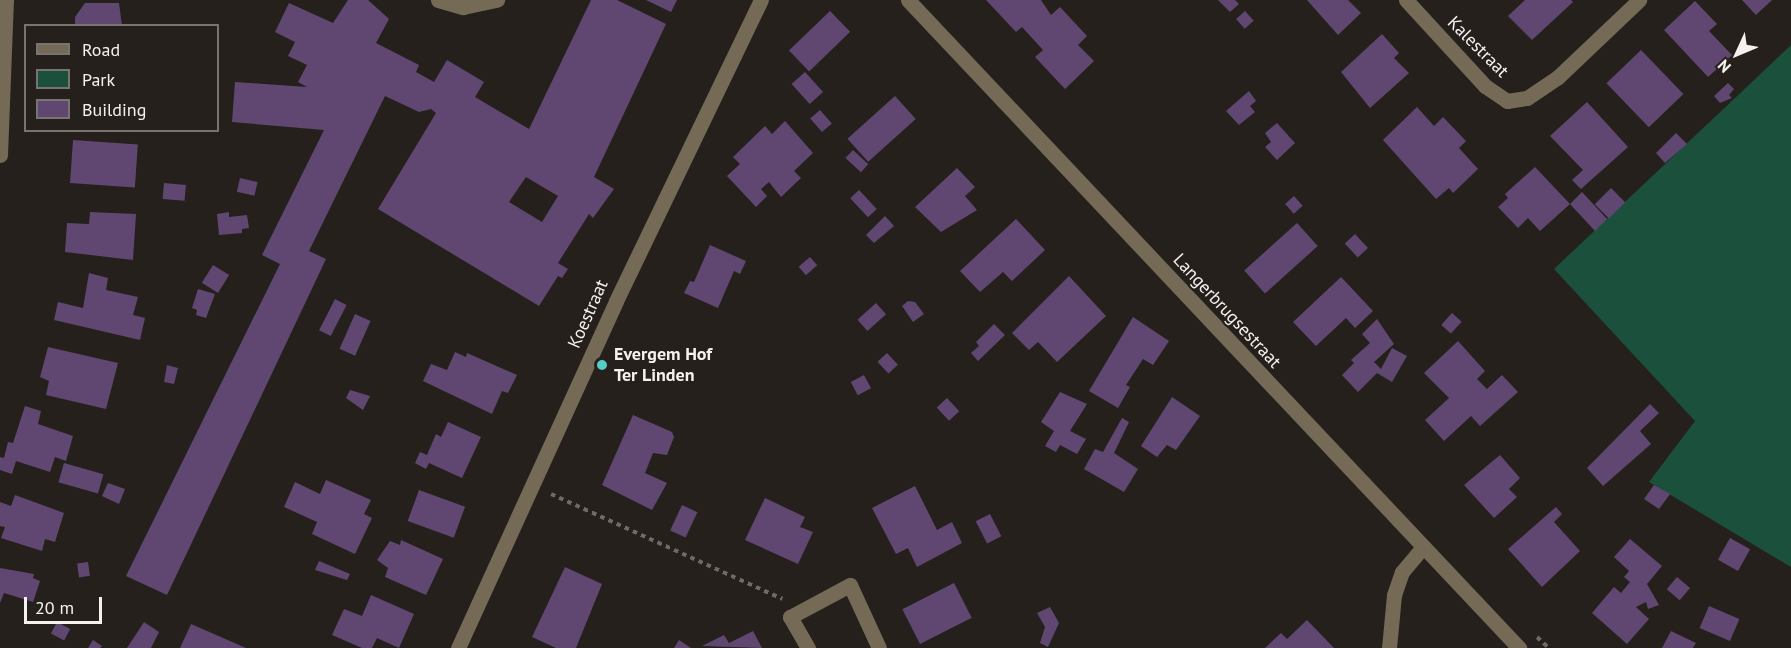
<!DOCTYPE html>
<style>
body{margin:0}
#map{position:relative;width:1791px;height:648px;overflow:hidden;background:#25201c;font-family:"PT Sans",sans-serif}
div>[style]{position:absolute}
.green>*{inset:0;background:#1b513c}
.building>*{inset:0;background:#604772;transform-origin:0 0}
.path>*{height:4px;margin-top:-2px;transform-origin:0;background:repeating-linear-gradient(90deg,#6f6a67 0 4.5px,transparent 0 9px)}
.service>*{height:15px;margin:-7.5px;padding:0 7.5px;transform-origin:7.5px;border-radius:7.5px;background:#746a55}
.minor>*{height:15px;margin:-7.5px;padding:0 7.5px;transform-origin:7.5px;border-radius:7.5px;background:#746a55}
.dots>*{width:16px;height:16px;translate:-50% -50%;box-sizing:border-box;border:3px solid #25201c;border-radius:50%}
span{translate:-50% -50%;white-space:nowrap;text-align:center;line-height:1.15;-webkit-text-stroke:4.5px #25201c;paint-order:stroke}
.street-label{font-size:18px;color:#f4f1ee}
.poi-label{font-size:18px;color:#f4f1ee;font-weight:700}
.left{translate:0 -50%;text-align:left}
.legend{position:absolute;left:24px;top:24px;width:195px;height:108px;box-sizing:border-box;background:#25201c;border:2px solid #787470;margin:0;padding:8px 10px;list-style:none;font-size:18px;color:#f4f1ee}
.legend li{display:flex;align-items:center;gap:12px;height:30px}
.legend b{width:30px;border:2px solid #787470}
.north{position:absolute;left:1707px;top:24px;width:60px;height:60px;-webkit-text-stroke:4px #25201c;paint-order:stroke;rotate:226deg;font-size:16px;font-weight:700;line-height:24px;text-align:center;color:#f4f1ee}
.north::after{content:'';display:block;margin:auto;width:21px;height:27px;background:#f4f1ee;clip-path:polygon(50% 0,100% 100%,50% 72%,0 100%)}
.scale{position:absolute;left:24px;top:597px;width:78px;height:27px;box-sizing:border-box;border:3px solid #f4f1ee;border-top:0;padding-left:8px;font-size:18px;line-height:21px;white-space:nowrap;color:#f4f1ee;-webkit-text-stroke:4px #25201c;paint-order:stroke}
</style>
<div id="map">
<div class="green">
<i style="clip-path:polygon(1791px 45px,1791px 567px,1649px 482px,1695px 421px,1554px 269px)"></i>
</div>
<div class="building">
<i style="clip-path:polygon(evenodd,348px 0,368px 0,389px 19px,376px 43px,419px 65px,416px 72px,434px 82px,447px 60px,484px 82px,475px 97px,529px 129px,591px 0,617px 0,666px 24px,594px 177px,614px 189px,593px 218px,589px 214px,558px 263px,568px 269px,562px 278px,558px 276px,539px 306px,378px 209px,436px 113px,431px 109px,419px 112px,385px 96px,309px 251px,326px 259px,167px 595px,126px 576px,280px 264px,262px 255px,324px 130px,232px 122px,235px 82px,307px 87px,298px 82px,307px 65px,288px 56px,295px 42px,275px 32px,289px 3px,333px 23px,348px 0,526px 177px,558px 196px,542px 222px,509px 202px,526px 177px)"></i>
<i style="clip-path:polygon(646px 0,677px 0,671px 12px)"></i>
<i style="clip-path:polygon(986px 0,1041px 0,1051px 15px,1060px 7px,1087px 36px,1078px 45px,1094px 61px,1065px 89px,1035px 57px,1043px 50px,1022px 27px,1016px 32px)"></i>
<i style="clip-path:polygon(1218px 0,1235px 0,1239px 4px,1230px 12px)"></i>
<i style="clip-path:polygon(1307px 0,1348px 0,1361px 13px,1338px 35px)"></i>
<i style="clip-path:polygon(1525px 0,1571px 0,1573px 2px,1532px 40px,1508px 16px)"></i>
<i style="clip-path:polygon(1742px 0,1772px 0,1756px 15px)"></i>
<i style="clip-path:polygon(1695px 1px,1717px 24px,1709px 31px,1732px 55px,1708px 77px,1664px 30px)"></i>
<i style="clip-path:polygon(85px 3px,119px 3px,122px 26px,75px 26px,75px 17px)"></i>
<i style="left:830px;top:11px;width:29px;height:57px;rotate:46deg"></i>
<i style="left:1245px;top:11px;width:13px;height:12px;rotate:48deg"></i>
<i style="clip-path:polygon(1382px 34px,1399px 53px,1394px 58px,1409px 73px,1370px 108px,1341px 72px)"></i>
<i style="left:1641px;top:50px;width:61px;height:48px;rotate:46deg"></i>
<i style="left:805px;top:72px;width:27px;height:18px;rotate:48deg"></i>
<i style="clip-path:polygon(1728px 83px,1734px 89px,1729px 95px,1732px 98px,1720px 103px,1714px 96px)"></i>
<i style="clip-path:polygon(1249px 91px,1256px 101px,1250px 106px,1255px 112px,1239px 125px,1226px 111px)"></i>
<i style="left:895px;top:96px;width:31px;height:64px;rotate:48deg"></i>
<i style="clip-path:polygon(1587px 102px,1628px 147px,1581px 189px,1572px 180px,1583px 170px,1550px 136px)"></i>
<i style="clip-path:polygon(1417px 107px,1434px 126px,1443px 117px,1466px 141px,1459px 148px,1478px 169px,1453px 193px,1449px 188px,1436px 199px,1383px 140px)"></i>
<i style="left:820px;top:110px;width:18px;height:13px;rotate:49deg"></i>
<i style="clip-path:polygon(785px 121px,813px 153px,794px 171px,801px 178px,781px 197px,769px 182px,761px 189px,767px 196px,756px 207px,727px 176px,740px 164px,733px 157px,765px 126px,772px 134px)"></i>
<i style="clip-path:polygon(1277px 123px,1295px 143px,1277px 160px,1265px 147px,1271px 142px,1265px 133px)"></i>
<i style="clip-path:polygon(1676px 133px,1687px 144px,1665px 163px,1656px 153px)"></i>
<i style="left:73px;top:140px;width:65px;height:43px;rotate:4deg"></i>
<i style="left:853px;top:150px;width:21px;height:11px;rotate:43deg"></i>
<i style="clip-path:polygon(1535px 167px,1570px 204px,1582px 192px,1607px 219px,1595px 231px,1570px 204px,1540px 231px,1528px 218px,1518px 228px,1498px 207px,1508px 198px,1505px 194px)"></i>
<i style="clip-path:polygon(957px 168px,975px 187px,965px 196px,977px 210px,941px 232px,915px 207px)"></i>
<i style="left:240px;top:178px;width:18px;height:14px;rotate:13deg"></i>
<i style="left:164px;top:183px;width:22px;height:16px;rotate:5deg"></i>
<i style="left:1611px;top:188px;width:20px;height:23px;rotate:45deg"></i>
<i style="left:859px;top:190px;width:26px;height:12px;rotate:47deg"></i>
<i style="left:1294px;top:196px;width:13px;height:12px;rotate:48deg"></i>
<i style="clip-path:polygon(90px 212px,136px 214px,133px 260px,65px 252px,67px 223px,89px 224px)"></i>
<i style="clip-path:polygon(229px 212px,229px 217px,247px 215px,249px 228px,242px 229px,242px 233px,219px 235px,217px 214px)"></i>
<i style="clip-path:polygon(885px 216px,894px 226px,874px 243px,866px 235px)"></i>
<i style="clip-path:polygon(1016px 219px,1045px 250px,1012px 281px,1003px 272px,980px 292px,960px 271px)"></i>
<i style="left:1297px;top:223px;width:31px;height:71px;rotate:48deg"></i>
<i style="left:1355px;top:234px;width:19px;height:14px;rotate:47deg"></i>
<i style="clip-path:polygon(710px 245px,746px 261px,740px 274px,734px 271px,718px 308px,684px 293px,690px 281px,694px 282px)"></i>
<i style="left:810px;top:257px;width:11px;height:15px;rotate:49deg"></i>
<i style="left:213px;top:265px;width:19px;height:21px;rotate:32deg"></i>
<i style="clip-path:polygon(89px 273px,108px 278px,106px 290px,138px 297px,133px 315px,145px 318px,140px 340px,54px 320px,58px 302px,83px 308px)"></i>
<i style="clip-path:polygon(1069px 276px,1106px 316px,1057px 362px,1038px 342px,1029px 350px,1012px 333px)"></i>
<i style="clip-path:polygon(1341px 277px,1373px 311px,1355px 328px,1346px 318px,1316px 346px,1293px 322px)"></i>
<i style="clip-path:polygon(198px 289px,215px 294px,206px 318px,196px 315px,197px 310px,192px 308px)"></i>
<i style="left:335px;top:299px;width:13px;height:35px;rotate:27deg"></i>
<i style="clip-path:polygon(908px 301px,915px 302px,924px 314px,913px 322px,902px 306px)"></i>
<i style="left:876px;top:303px;width:15px;height:25px;rotate:48deg"></i>
<i style="left:1452px;top:313px;width:13px;height:16px;rotate:42deg"></i>
<i style="left:355px;top:314px;width:17px;height:38px;rotate:24deg"></i>
<i style="clip-path:polygon(1133px 317px,1169px 341px,1153px 365px,1143px 359px,1126px 385px,1130px 387px,1118px 408px,1089px 391px)"></i>
<i style="clip-path:polygon(1377px 319px,1394px 344px,1374px 362px,1381px 369px,1392px 348px,1407px 356px,1392px 382px,1377px 373px,1358px 392px,1342px 375px,1354px 363px,1351px 360px,1370px 343px,1362px 334px)"></i>
<i style="clip-path:polygon(994px 324px,1005px 335px,978px 361px,971px 353px,979px 346px,976px 342px)"></i>
<i style="clip-path:polygon(1458px 341px,1485px 371px,1477px 379px,1487px 389px,1502px 375px,1518px 392px,1480px 426px,1471px 416px,1444px 441px,1425px 420px,1449px 398px,1424px 373px)"></i>
<i style="clip-path:polygon(48px 347px,118px 363px,106px 409px,46px 395px,49px 381px,40px 377px)"></i>
<i style="clip-path:polygon(455px 352px,466px 357px,467px 353px,517px 375px,508px 393px,502px 391px,492px 414px,423px 381px,431px 364px,447px 370px)"></i>
<i style="left:887px;top:353px;width:16px;height:13px;rotate:47deg"></i>
<i style="clip-path:polygon(167px 365px,178px 368px,174px 384px,164px 382px)"></i>
<i style="left:864px;top:375px;width:15px;height:15px;rotate:62deg"></i>
<i style="clip-path:polygon(350px 390px,370px 396px,363px 410px,346px 398px)"></i>
<i style="clip-path:polygon(1060px 392px,1087px 404px,1070px 431px,1086px 439px,1077px 454px,1060px 445px,1056px 452px,1045px 446px,1054px 431px,1041px 422px)"></i>
<i style="clip-path:polygon(1172px 397px,1200px 416px,1176px 450px,1167px 445px,1157px 457px,1141px 446px)"></i>
<i style="left:947px;top:398px;width:18px;height:14px;rotate:47deg"></i>
<i style="clip-path:polygon(1650px 404px,1659px 413px,1640px 431px,1651px 444px,1603px 486px,1587px 468px)"></i>
<i style="clip-path:polygon(25px 406px,41px 411px,38px 424px,73px 436px,66px 461px,55px 457px,50px 472px,16px 461px,12px 474px,0 470px,0 457px,4px 458px,8px 442px,13px 443px)"></i>
<i style="clip-path:polygon(633px 415px,672px 432px,674px 437px,667px 455px,653px 453px,645px 473px,667px 483px,652px 510px,602px 485px)"></i>
<i style="clip-path:polygon(1122px 418px,1129px 422px,1114px 453px,1138px 469px,1124px 492px,1084px 469px,1095px 449px,1103px 452px)"></i>
<i style="clip-path:polygon(448px 422px,481px 437px,462px 478px,429px 463px,426px 469px,415px 463px,420px 452px,427px 455px,436px 434px,441px 437px)"></i>
<i style="clip-path:polygon(1500px 455px,1520px 478px,1509px 489px,1517px 497px,1494px 518px,1464px 485px)"></i>
<i style="left:64px;top:463px;width:41px;height:20px;rotate:16deg"></i>
<i style="clip-path:polygon(326px 480px,371px 500px,364px 514px,372px 518px,355px 554px,312px 534px,317px 522px,284px 507px,295px 482px,320px 494px)"></i>
<i style="clip-path:polygon(108px 483px,125px 489px,119px 504px,102px 496px)"></i>
<i style="clip-path:polygon(1654px 485px,1670px 494px,1659px 509px,1644px 499px)"></i>
<i style="clip-path:polygon(915px 486px,937px 530px,952px 522px,962px 543px,917px 567px,908px 548px,896px 554px,872px 508px)"></i>
<i style="left:419px;top:490px;width:49px;height:33px;rotate:20deg"></i>
<i style="clip-path:polygon(15px 495px,64px 513px,55px 542px,45px 539px,42px 551px,1px 538px,5px 527px,0 526px,0 502px,11px 506px)"></i>
<i style="clip-path:polygon(765px 498px,805px 517px,800px 527px,813px 532px,798px 564px,745px 540px)"></i>
<i style="left:682px;top:505px;width:17px;height:28px;rotate:25deg"></i>
<i style="clip-path:polygon(1556px 507px,1562px 514px,1554px 522px,1580px 551px,1542px 587px,1508px 549px)"></i>
<i style="left:990px;top:514px;width:25px;height:16px;rotate:63deg"></i>
<i style="left:1730px;top:538px;width:23px;height:25px;rotate:29deg"></i>
<i style="clip-path:polygon(1630px 539px,1662px 566px,1647px 584px,1659px 605px,1648px 609px,1646px 602px,1636px 607px,1649px 619px,1627px 644px,1592px 613px,1614px 587px,1621px 593px,1630px 582px,1624px 577px,1629px 571px,1614px 557px)"></i>
<i style="clip-path:polygon(401px 540px,443px 559px,426px 595px,385px 577px,388px 568px,377px 560px,390px 541px,400px 545px)"></i>
<i style="clip-path:polygon(319px 561px,350px 574px,347px 580px,315px 570px)"></i>
<i style="left:88px;top:562px;width:14px;height:11px;rotate:82deg"></i>
<i style="clip-path:polygon(565px 567px,602px 584px,576px 648px,556px 648px,532px 637px)"></i>
<i style="clip-path:polygon(0 568px,34px 574px,33px 578px,40px 581px,33px 602px,4px 593px,0 603px)"></i>
<i style="left:1677px;top:577px;width:17px;height:16px;rotate:40deg"></i>
<i style="left:954px;top:583px;width:39px;height:58px;rotate:63deg"></i>
<i style="clip-path:polygon(371px 595px,414px 614px,399px 648px,377px 638px,372px 648px,362px 648px,332px 635px,344px 609px,362px 616px)"></i>
<i style="left:1709px;top:606px;width:33px;height:24px;rotate:23deg"></i>
<i style="clip-path:polygon(1050px 607px,1059px 623px,1048px 647px,1040px 643px,1045px 627px,1037px 613px)"></i>
<i style="clip-path:polygon(1307px 620px,1334px 648px,1265px 648px,1281px 633px,1287px 639px)"></i>
<i style="left:57px;top:622px;width:15px;height:13px;rotate:28deg"></i>
<i style="clip-path:polygon(144px 622px,159px 632px,151px 648px,127px 648px)"></i>
<i style="clip-path:polygon(191px 624px,246px 648px,180px 648px)"></i>
<i style="clip-path:polygon(753px 631px,762px 648px,702px 646px,724px 635px,729px 643px)"></i>
<i style="clip-path:polygon(1671px 631px,1696px 643px,1693px 648px,1662px 648px)"></i>
<i style="clip-path:polygon(93px 640px,102px 646px,100px 648px,88px 648px)"></i>
<i style="clip-path:polygon(679px 640px,691px 648px,674px 648px)"></i>
</div>
<div class="path">
<i style="left:551px;top:494px;width:254px;rotate:24.4deg"></i>
<i style="left:1537px;top:637px;width:16px;rotate:43deg"></i>
</div>
<div class="service">
<i style="left:438px;top:0;width:26px;rotate:16deg"></i>
<i style="left:463px;top:7px;width:35px;rotate:-12deg"></i>
<i style="left:1389px;top:648px;width:53px;rotate:-84.6deg"></i>
<i style="left:1394px;top:595px;width:24px;rotate:-71deg"></i>
<i style="left:1402px;top:572px;width:31px;rotate:-50deg"></i>
</div>
<div class="minor">
<i style="left:908px;top:0;width:891px;rotate:46.68deg"></i>
<i style="left:1406px;top:0;width:117px;rotate:47.4deg"></i>
<i style="left:1485px;top:86px;width:27px;rotate:34deg"></i>
<i style="left:1507px;top:101px;width:20px;rotate:-9deg"></i>
<i style="left:1527px;top:98px;width:37px;rotate:-34deg"></i>
<i style="left:1558px;top:77px;width:112px;rotate:-43.5deg"></i>
<i style="left:0;top:155px;width:155px;rotate:-87.8deg"></i>
<i style="left:458px;top:648px;width:381px;rotate:-65.5deg"></i>
<i style="left:616px;top:301px;width:334px;rotate:-64.3deg"></i>
<i style="left:808px;top:648px;width:36px;rotate:-120deg"></i>
<i style="left:790px;top:617px;width:68px;rotate:-28.1deg"></i>
<i style="left:850px;top:585px;width:69px;rotate:65.3deg"></i>
</div>
<div class="dots">
<i style="left:602px;top:365px;background:#55cec4"></i>
</div>
<div class="street-label">
<span style="left:1478px;top:47px;rotate:45deg">Kalestraat</span>
<span style="left:1227px;top:311px;rotate:47deg">Langerbrugsestraat</span>
<span style="left:588px;top:314px;rotate:-66deg">Koestraat</span>
</div>
<div class="poi-label">
<span class="left" style="left:614px;top:365px">Evergem Hof<br>Ter Linden</span>
</div>
<ul class="legend">
<li><b style="height:8px;background:#746a55"></b>Road</li>
<li><b style="height:16px;background:#1b513c"></b>Park</li>
<li><b style="height:16px;background:#604772"></b>Building</li>
</ul>
<div class="north">N</div>
<div class="scale">20 m</div>
</div>
